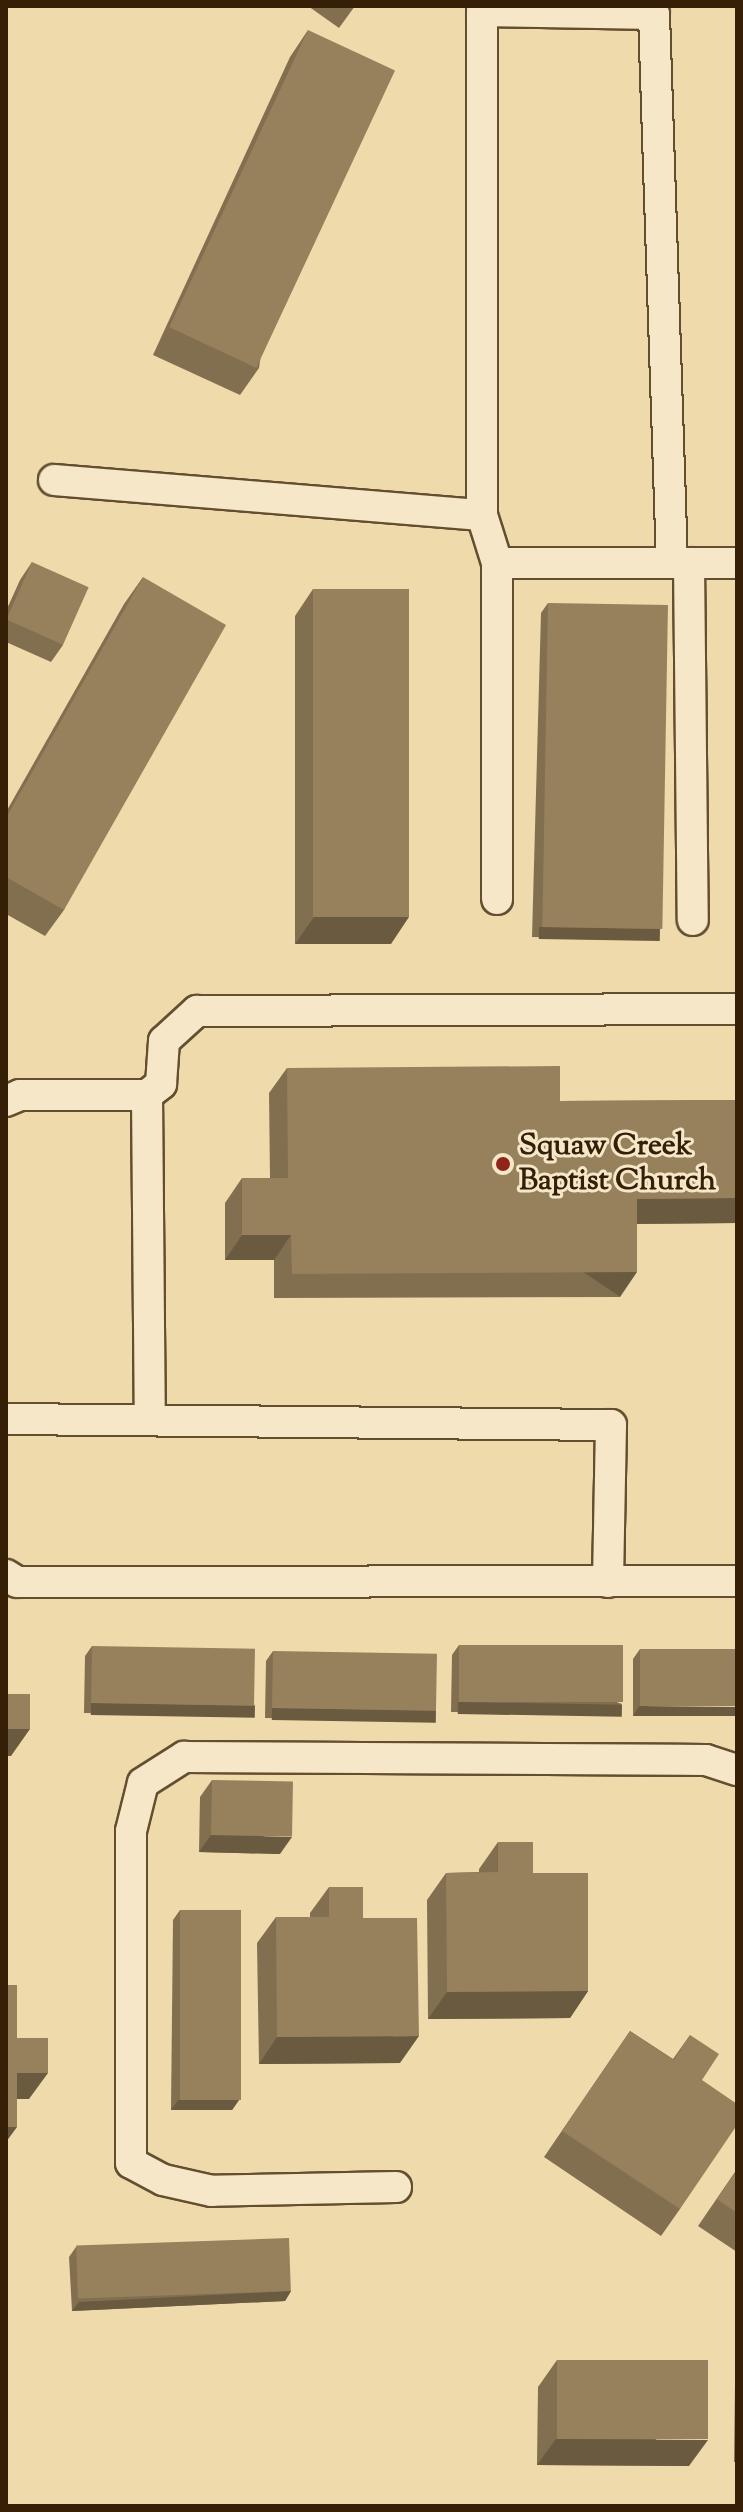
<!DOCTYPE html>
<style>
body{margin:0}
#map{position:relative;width:743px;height:2512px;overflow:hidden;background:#efdaab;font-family:"Sorts Mill Goudy",serif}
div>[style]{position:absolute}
.roads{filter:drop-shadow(2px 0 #644e30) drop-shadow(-2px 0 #644e30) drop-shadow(0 2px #644e30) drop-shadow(0 -2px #644e30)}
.service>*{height:30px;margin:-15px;padding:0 15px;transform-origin:15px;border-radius:15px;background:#f5e7c8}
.wall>*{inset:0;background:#816f4f}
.shaded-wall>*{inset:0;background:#695a40;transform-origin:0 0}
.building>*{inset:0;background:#96815c;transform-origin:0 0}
.dots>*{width:22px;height:22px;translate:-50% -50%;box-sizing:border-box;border:4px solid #f5e7c8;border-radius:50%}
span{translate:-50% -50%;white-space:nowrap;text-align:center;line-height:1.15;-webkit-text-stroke:6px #f5e7c8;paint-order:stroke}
.poi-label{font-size:30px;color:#352007;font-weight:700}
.left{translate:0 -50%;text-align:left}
.frame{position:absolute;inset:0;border:8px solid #352007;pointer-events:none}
</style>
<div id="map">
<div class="roads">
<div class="service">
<i style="left:54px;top:480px;width:429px;rotate:4.7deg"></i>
<i style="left:497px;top:563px;width:336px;rotate:90deg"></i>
<i style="left:672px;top:563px;width:549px;rotate:-91.88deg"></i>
<i style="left:654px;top:14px;width:172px;rotate:-179deg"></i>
<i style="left:482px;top:11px;width:504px;rotate:90deg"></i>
<i style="left:482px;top:515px;width:50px;rotate:72.6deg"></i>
<i style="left:497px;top:563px;width:240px"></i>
<i style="left:689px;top:563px;width:357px;rotate:89.4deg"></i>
<i style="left:147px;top:1095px;width:325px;rotate:89.5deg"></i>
<i style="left:6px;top:1101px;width:15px;rotate:-23deg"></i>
<i style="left:20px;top:1095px;width:127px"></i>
<i style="left:147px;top:1095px;width:18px;rotate:-38deg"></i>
<i style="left:161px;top:1084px;width:43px;rotate:-86deg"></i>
<i style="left:164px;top:1041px;width:45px;rotate:-42.3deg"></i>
<i style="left:197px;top:1011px;width:540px;rotate:-0.21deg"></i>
<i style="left:6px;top:1419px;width:605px;rotate:0.57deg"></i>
<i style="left:611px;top:1425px;width:157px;rotate:91.1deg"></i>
<i style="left:6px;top:1575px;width:13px;rotate:32deg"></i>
<i style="left:17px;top:1582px;width:720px;rotate:-0.08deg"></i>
<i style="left:396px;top:2187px;width:184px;rotate:178.8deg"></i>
<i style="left:212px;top:2191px;width:50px;rotate:-167.3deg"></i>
<i style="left:163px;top:2180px;width:36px;rotate:-152deg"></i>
<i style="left:131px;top:2163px;width:332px;rotate:-90deg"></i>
<i style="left:131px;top:1831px;width:49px;rotate:-76deg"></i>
<i style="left:143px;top:1783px;width:49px;rotate:-32.4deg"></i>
<i style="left:184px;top:1757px;width:522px;rotate:0.33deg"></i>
<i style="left:706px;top:1760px;width:33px;rotate:18deg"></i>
</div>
</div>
<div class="wall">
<i style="clip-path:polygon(308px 6px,355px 6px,339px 28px)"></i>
<i style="clip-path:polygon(308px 30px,259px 368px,240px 395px,153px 355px,290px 57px)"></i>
<i style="clip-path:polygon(32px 562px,63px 645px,51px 662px,6px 642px,6px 611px,20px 580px)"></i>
<i style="clip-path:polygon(143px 577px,64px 910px,45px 936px,6px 914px,6px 812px,124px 604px)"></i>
<i style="clip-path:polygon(313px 589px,391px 944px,295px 944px,295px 616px)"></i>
<i style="clip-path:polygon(548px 603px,660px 930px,653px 940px,532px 937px,541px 613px)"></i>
<i style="clip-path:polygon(287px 1068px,560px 1101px,737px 1100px,737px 1223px,637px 1224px,620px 1297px,274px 1298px,274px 1260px,225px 1260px,225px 1203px,242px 1178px,270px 1178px,269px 1093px)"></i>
<i style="clip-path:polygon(459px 1645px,622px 1704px,615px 1714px,451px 1712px,452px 1655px)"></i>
<i style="clip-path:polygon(92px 1646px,255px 1705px,248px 1715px,84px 1713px,85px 1656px)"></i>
<i style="clip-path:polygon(640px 1649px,737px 1649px,633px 1716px,633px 1659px)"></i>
<i style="clip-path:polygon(273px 1651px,436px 1710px,429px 1720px,265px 1718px,266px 1661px)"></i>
<i style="clip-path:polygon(212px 1780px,280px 1854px,199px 1852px,200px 1797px)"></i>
<i style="clip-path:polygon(498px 1842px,533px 1873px,588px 1991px,570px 2018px,428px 2019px,427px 1900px,446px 1873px,479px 1872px,479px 1869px)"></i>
<i style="clip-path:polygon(329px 1887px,363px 1918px,400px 2063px,259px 2064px,257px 1943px,276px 1917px,310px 1917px,310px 1913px)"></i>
<i style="clip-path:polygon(180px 1910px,239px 2100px,232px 2110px,171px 2110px,173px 1920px)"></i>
<i style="clip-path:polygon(630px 2031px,673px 2059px,690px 2035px,702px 2080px,680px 2209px,661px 2236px,544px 2157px)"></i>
<i style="clip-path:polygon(737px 2169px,737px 2252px,698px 2226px)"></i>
<i style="clip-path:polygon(76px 2247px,291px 2291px,285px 2301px,72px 2311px,69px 2257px)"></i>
<i style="clip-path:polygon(557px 2360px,689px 2466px,537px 2465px,538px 2387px)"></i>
<i style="clip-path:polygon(737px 2380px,737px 2462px,734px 2462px,735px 2383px)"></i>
</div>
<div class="shaded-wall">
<i style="clip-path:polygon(314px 917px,409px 917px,391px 944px,295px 944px)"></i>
<i style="left:539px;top:927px;width:121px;height:12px;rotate:1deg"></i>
<i style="clip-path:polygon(737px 1198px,737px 1223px,620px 1224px,637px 1199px)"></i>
<i style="clip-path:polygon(242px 1235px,291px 1235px,274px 1260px,225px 1260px)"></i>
<i style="left:637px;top:1272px;width:30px;height:345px;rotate:124deg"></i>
<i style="left:458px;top:1702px;width:164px;height:12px;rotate:1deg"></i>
<i style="left:91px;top:1703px;width:164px;height:12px;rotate:1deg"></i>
<i style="clip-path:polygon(639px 1706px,737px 1707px,737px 1716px,633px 1716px)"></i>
<i style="left:272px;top:1708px;width:164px;height:12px;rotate:1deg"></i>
<i style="clip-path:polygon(6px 1729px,30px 1729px,11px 1756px,6px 1756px)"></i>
<i style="clip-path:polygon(211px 1835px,292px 1837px,280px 1854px,199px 1852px)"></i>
<i style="clip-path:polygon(588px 1991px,570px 2018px,428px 2019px,447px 1992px)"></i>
<i style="clip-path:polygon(419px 2036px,400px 2063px,259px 2064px,277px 2037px)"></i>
<i style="clip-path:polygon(17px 2073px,48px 2073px,29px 2099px,6px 2099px)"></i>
<i style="clip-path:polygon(178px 2100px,239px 2100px,232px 2110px,171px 2110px)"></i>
<i style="clip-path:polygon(6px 2127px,17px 2127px,6px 2142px)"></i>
<i style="clip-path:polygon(291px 2291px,285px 2301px,72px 2311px,79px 2302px)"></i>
<i style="clip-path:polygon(556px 2439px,708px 2440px,689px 2466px,537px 2465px)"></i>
</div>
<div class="building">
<i style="left:308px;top:30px;width:96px;height:328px;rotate:25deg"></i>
<i style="left:32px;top:562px;width:62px;height:63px;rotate:24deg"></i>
<i style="clip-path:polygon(143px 577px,226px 625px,64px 910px,6px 877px,6px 818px)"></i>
<i style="left:313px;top:589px;width:96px;height:328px"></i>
<i style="left:548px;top:603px;width:120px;height:324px;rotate:1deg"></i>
<i style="clip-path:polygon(560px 1066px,560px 1101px,737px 1100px,737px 1198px,637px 1199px,637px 1272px,292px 1274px,291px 1235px,242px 1235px,242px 1178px,288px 1178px,287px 1068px)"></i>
<i style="left:459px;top:1645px;width:164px;height:57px"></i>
<i style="left:92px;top:1646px;width:163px;height:57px;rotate:1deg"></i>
<i style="left:640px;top:1649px;width:97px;height:57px"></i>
<i style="left:273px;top:1651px;width:164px;height:57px;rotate:1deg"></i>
<i style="left:30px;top:1694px;width:35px;height:24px;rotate:90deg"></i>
<i style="left:212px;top:1780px;width:81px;height:55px;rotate:1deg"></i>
<i style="clip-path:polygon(498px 1842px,533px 1842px,533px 1873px,588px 1873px,588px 1991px,447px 1992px,446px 1873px,498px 1872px)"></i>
<i style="clip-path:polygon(329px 1887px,363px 1887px,363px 1918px,417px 1918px,419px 2036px,277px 2037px,276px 1917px,329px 1917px)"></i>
<i style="left:180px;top:1910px;width:61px;height:190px"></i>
<i style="clip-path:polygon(6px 1985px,17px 1985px,17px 2038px,48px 2038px,48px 2073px,17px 2073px,17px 2127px,6px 2127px)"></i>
<i style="clip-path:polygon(630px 2031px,674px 2060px,690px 2035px,719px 2054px,702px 2080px,737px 2104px,737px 2125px,680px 2209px,562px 2131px)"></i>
<i style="clip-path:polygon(737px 2170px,737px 2213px,717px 2199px)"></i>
<i style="left:289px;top:2238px;width:53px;height:213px;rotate:88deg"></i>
<i style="left:557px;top:2360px;width:151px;height:79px"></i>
</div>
<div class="dots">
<i style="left:503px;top:1164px;background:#8f2418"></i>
</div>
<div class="poi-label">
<span class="left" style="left:519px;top:1164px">Squaw Creek<br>Baptist Church</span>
</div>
<div class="frame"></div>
</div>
